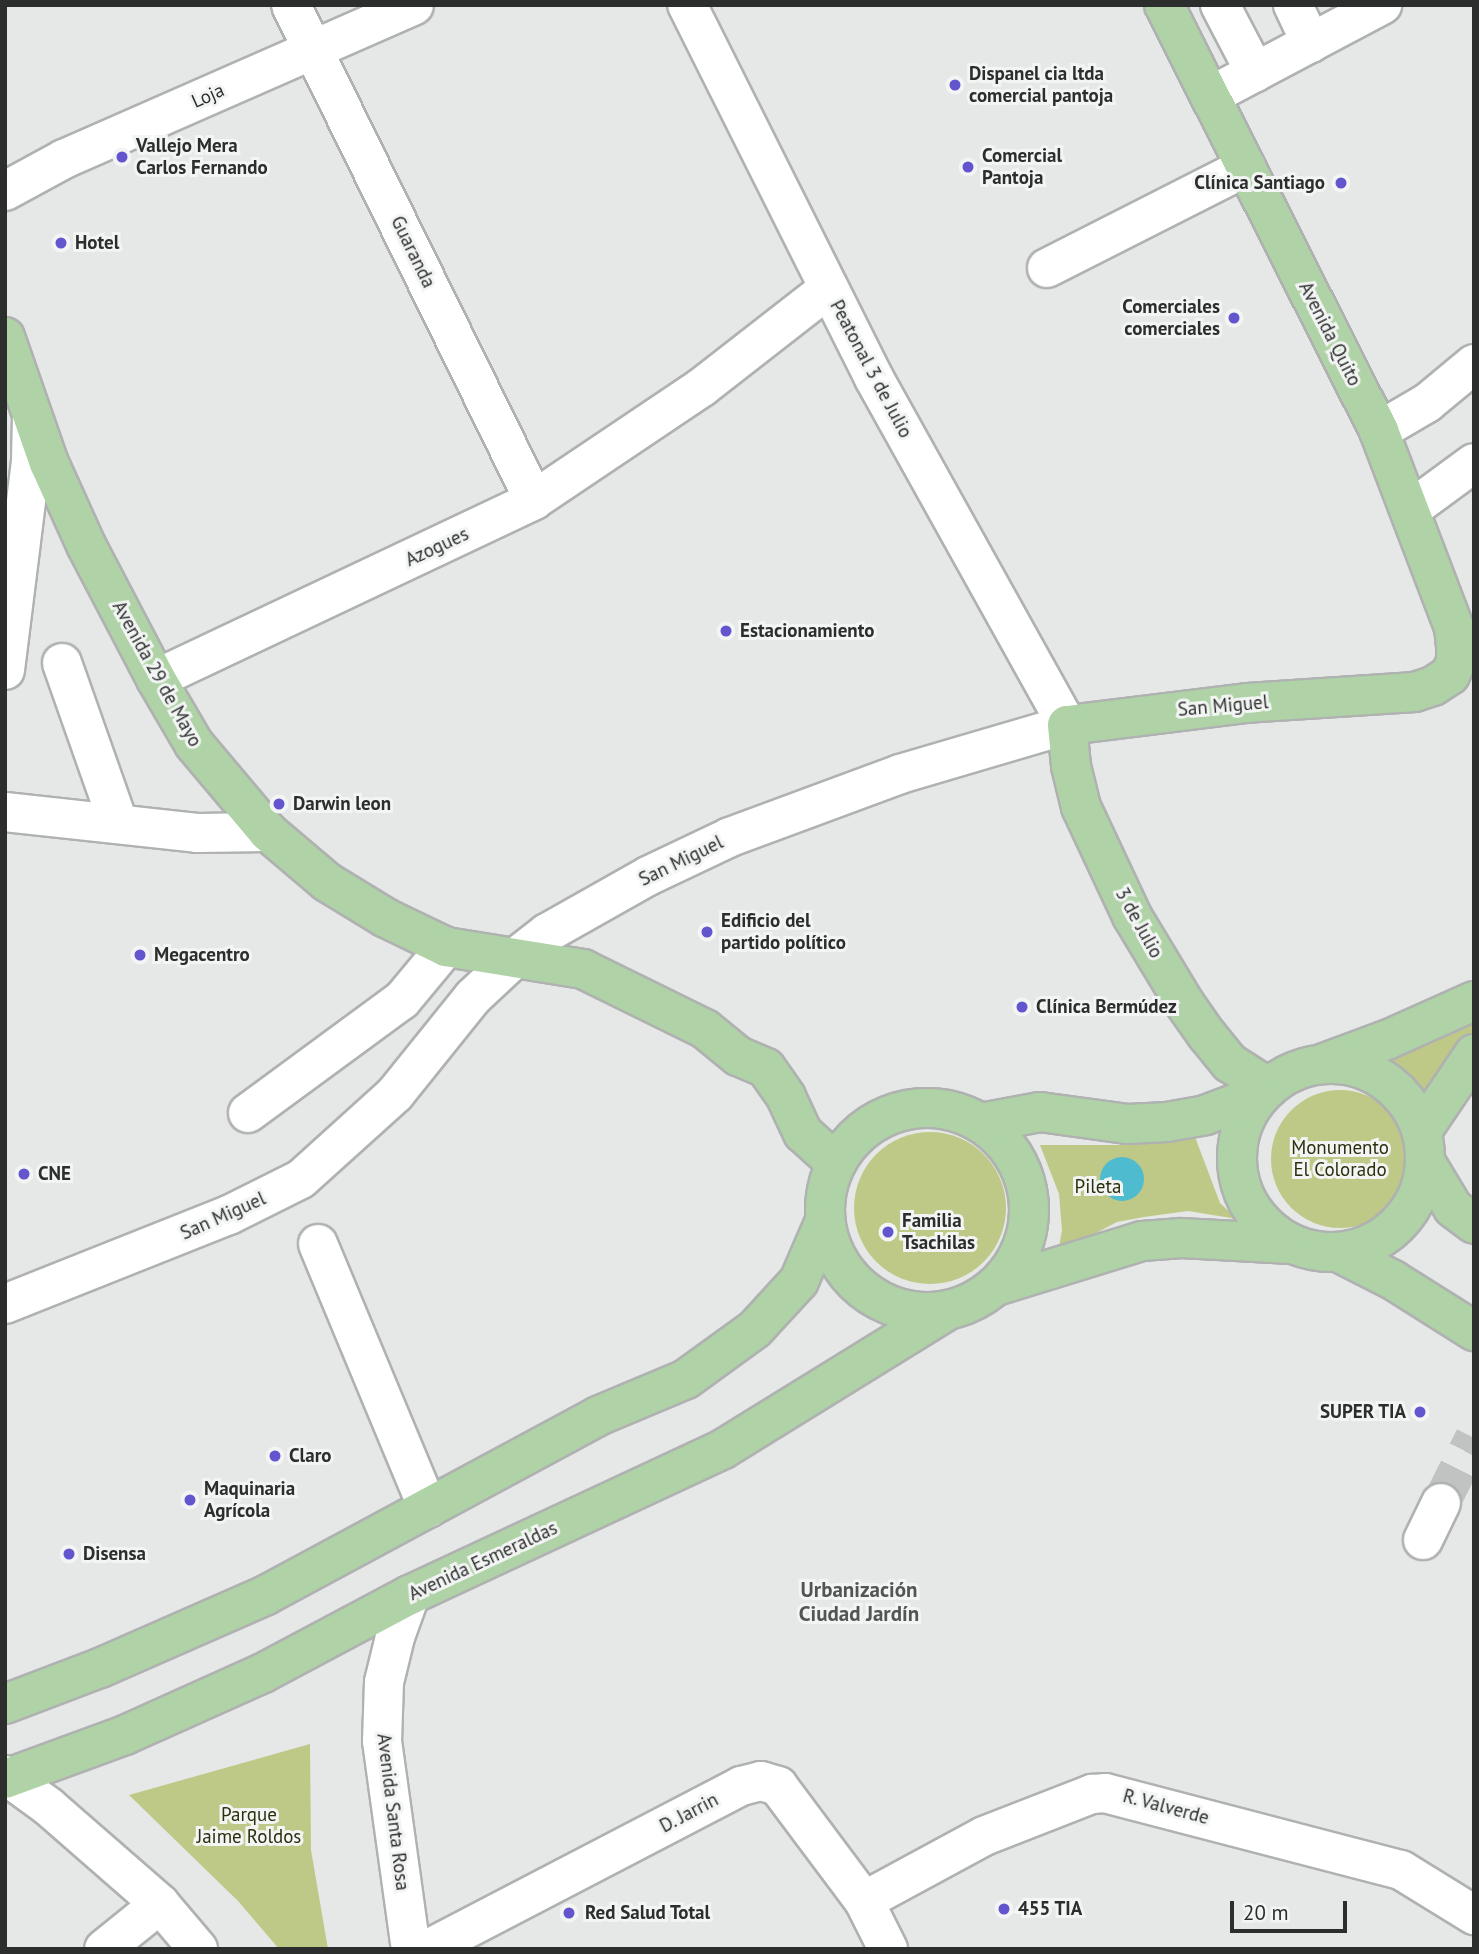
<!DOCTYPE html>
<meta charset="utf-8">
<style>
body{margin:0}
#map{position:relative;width:1479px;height:1954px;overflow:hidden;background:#e5e8e6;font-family:"PT Sans",sans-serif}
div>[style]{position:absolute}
.green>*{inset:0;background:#bec988}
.round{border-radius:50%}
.water>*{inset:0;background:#4ebbcf}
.minor-tunnel>*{height:38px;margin-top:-19px;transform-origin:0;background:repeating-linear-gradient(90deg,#c0c3c1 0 38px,transparent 0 57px)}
.roads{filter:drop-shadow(2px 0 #afb2b0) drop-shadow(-2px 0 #afb2b0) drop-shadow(0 2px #afb2b0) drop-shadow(0 -2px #afb2b0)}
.minor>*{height:38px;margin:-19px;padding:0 19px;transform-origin:19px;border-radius:19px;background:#fff}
.major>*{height:38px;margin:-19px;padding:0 19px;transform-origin:19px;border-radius:19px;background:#afd3a6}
.major>.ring{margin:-19px;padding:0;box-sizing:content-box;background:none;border:38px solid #afd3a6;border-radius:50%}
.dots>*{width:19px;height:19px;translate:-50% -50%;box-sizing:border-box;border:4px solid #f2f5f3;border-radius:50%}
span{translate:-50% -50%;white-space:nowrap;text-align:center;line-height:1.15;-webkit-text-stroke:6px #f2f5f3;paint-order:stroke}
.poi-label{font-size:19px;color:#2c2e2d;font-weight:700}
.left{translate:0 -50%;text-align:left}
.right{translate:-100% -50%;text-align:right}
.street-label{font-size:19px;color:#2c2e2d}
.park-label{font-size:19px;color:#2b2f0d}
.neighbourhood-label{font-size:21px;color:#525553;font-weight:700}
.frame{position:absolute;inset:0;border:7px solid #2c2e2d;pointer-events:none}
.scale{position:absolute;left:1230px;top:1901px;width:117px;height:32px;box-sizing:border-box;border:4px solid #2c2e2d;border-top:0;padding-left:9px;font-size:21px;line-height:24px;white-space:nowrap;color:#2c2e2d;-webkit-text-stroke:5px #f2f5f3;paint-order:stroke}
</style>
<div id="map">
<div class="green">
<i style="clip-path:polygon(1474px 1024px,1474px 1036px,1421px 1095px,1384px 1062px)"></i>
<i class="round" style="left:1271px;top:1090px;width:138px;height:138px"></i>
<i style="clip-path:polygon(1192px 1129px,1220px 1203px,1237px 1219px,1188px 1211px,1144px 1217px,1117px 1222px,1058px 1253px,1062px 1230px,1059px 1194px,1040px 1145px,1141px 1145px)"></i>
<i class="round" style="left:854px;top:1132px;width:152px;height:152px"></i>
<i style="clip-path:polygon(310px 1744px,311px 1850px,328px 1949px,279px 1949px,238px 1901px,129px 1795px)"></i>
</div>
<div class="water">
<i class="round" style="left:1100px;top:1157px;width:44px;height:44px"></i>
</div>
<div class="minor-tunnel">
<i style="left:1441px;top:1503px;width:73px;rotate:-63.1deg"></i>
</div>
<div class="roads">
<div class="minor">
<i style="left:291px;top:5px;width:551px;rotate:63.85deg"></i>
<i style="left:1220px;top:5px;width:76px;rotate:62.4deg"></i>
<i style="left:1293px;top:5px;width:42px;rotate:64.7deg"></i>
<i style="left:1210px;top:96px;width:195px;rotate:-27.9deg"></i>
<i style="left:5px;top:191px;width:67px;rotate:-28.5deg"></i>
<i style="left:64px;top:159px;width:382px;rotate:-23.7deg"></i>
<i style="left:1047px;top:268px;width:223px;rotate:-26.9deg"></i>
<i style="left:1379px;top:431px;width:56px;rotate:-30.3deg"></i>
<i style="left:1427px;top:403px;width:61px;rotate:-39.7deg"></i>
<i style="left:1410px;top:510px;width:79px;rotate:-36.3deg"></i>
<i style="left:62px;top:663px;width:169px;rotate:70.6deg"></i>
<i style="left:5px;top:670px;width:212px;rotate:-82.9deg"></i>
<i style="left:31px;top:460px;width:44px;rotate:-88.7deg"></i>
<i style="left:156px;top:679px;width:418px;rotate:-25.3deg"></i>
<i style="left:534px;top:500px;width:202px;rotate:-33.9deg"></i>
<i style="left:702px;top:387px;width:160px;rotate:-37.9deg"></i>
<i style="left:5px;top:812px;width:193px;rotate:6.2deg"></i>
<i style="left:197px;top:833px;width:71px;rotate:-0.8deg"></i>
<i style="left:248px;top:1113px;width:191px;rotate:-36.3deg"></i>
<i style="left:402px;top:1000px;width:69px;rotate:-50.3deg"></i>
<i style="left:318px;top:1244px;width:286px;rotate:67.4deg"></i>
<i style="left:5px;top:1304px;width:241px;rotate:-21.7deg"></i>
<i style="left:229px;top:1215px;width:80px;rotate:-26.6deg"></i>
<i style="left:301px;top:1179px;width:127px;rotate:-42.1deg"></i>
<i style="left:395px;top:1094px;width:124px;rotate:-51.2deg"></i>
<i style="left:473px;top:997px;width:57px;rotate:-42.9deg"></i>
<i style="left:515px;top:958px;width:41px;rotate:-38deg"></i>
<i style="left:547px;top:933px;width:116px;rotate:-29.4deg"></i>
<i style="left:648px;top:876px;width:91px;rotate:-25.4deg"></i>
<i style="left:730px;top:837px;width:181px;rotate:-20.3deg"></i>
<i style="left:900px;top:774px;width:174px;rotate:-16.4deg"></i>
<i style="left:1067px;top:725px;width:397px;rotate:-119.1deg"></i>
<i style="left:874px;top:378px;width:417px;rotate:-116.6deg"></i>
<i style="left:1423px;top:1540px;width:41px;rotate:-64.1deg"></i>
<i style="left:410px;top:1595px;width:45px;rotate:109.7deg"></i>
<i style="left:395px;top:1637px;width:46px;rotate:103.7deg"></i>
<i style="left:384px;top:1682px;width:59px;rotate:91.9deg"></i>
<i style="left:382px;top:1741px;width:210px;rotate:82.1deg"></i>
<i style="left:5px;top:1775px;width:54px;rotate:36deg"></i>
<i style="left:49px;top:1807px;width:147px;rotate:41.1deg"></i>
<i style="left:160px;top:1904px;width:59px;rotate:49.8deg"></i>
<i style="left:864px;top:1901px;width:136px;rotate:-28.4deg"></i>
<i style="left:984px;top:1836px;width:116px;rotate:-21.3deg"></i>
<i style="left:1092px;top:1794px;width:13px;rotate:-4deg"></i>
<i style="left:1105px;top:1793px;width:306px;rotate:14.6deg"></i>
<i style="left:1401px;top:1870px;width:86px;rotate:31.7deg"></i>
<i style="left:104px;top:1949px;width:72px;rotate:-38.8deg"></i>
<i style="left:428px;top:1949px;width:353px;rotate:-27.5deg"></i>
<i style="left:741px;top:1786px;width:21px;rotate:-14deg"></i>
<i style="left:761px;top:1781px;width:18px;rotate:16deg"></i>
<i style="left:778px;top:1786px;width:144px;rotate:53.2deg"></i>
<i style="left:864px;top:1901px;width:54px;rotate:63.4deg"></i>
</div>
<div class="major">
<i style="left:1164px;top:5px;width:477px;rotate:63.2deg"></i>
<i style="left:1379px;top:431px;width:210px;rotate:69.1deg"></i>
<i style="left:1454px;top:627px;width:18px;rotate:84deg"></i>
<i style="left:1456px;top:645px;width:17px;rotate:90deg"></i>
<i style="left:1456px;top:662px;width:14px;rotate:115deg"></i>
<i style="left:1450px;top:675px;width:20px;rotate:147deg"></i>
<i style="left:1433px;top:686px;width:19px;rotate:162deg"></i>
<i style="left:1415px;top:692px;width:168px;rotate:176.3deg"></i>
<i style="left:1247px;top:703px;width:181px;rotate:173deg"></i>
<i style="left:1067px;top:725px;width:41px;rotate:84.4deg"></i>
<i style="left:1071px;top:766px;width:42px;rotate:76.3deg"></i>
<i style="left:1081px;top:807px;width:120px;rotate:64.9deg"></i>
<i style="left:1132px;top:916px;width:103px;rotate:58.9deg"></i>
<i style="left:1185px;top:1004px;width:38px;rotate:55deg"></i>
<i style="left:1207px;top:1035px;width:36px;rotate:51deg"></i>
<i style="left:1230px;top:1063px;width:46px;rotate:32.7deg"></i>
<i style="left:5px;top:337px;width:133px;rotate:70.8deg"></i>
<i style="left:49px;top:463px;width:90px;rotate:65.7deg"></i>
<i style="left:86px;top:545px;width:151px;rotate:62.4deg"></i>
<i style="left:156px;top:679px;width:75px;rotate:59.7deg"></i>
<i style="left:194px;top:744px;width:115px;rotate:49.9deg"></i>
<i style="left:268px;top:832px;width:77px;rotate:40.3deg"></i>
<i style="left:327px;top:882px;width:69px;rotate:31.4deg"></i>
<i style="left:386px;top:918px;width:67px;rotate:25.8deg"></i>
<i style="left:446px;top:947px;width:139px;rotate:9.1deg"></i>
<i style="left:583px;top:969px;width:136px;rotate:26.2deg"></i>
<i style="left:705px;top:1029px;width:43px;rotate:39.3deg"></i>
<i style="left:738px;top:1056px;width:30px;rotate:23deg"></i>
<i style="left:766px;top:1068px;width:35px;rotate:55deg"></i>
<i style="left:786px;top:1097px;width:40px;rotate:65deg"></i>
<i style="left:803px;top:1133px;width:45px;rotate:42.3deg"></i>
<i style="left:1324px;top:1063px;width:69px;rotate:-20.3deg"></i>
<i style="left:1389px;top:1039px;width:93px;rotate:-24.1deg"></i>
<i class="ring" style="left:1237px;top:1064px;width:150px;height:150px"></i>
<i class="ring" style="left:825px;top:1108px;width:166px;height:166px"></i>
<i style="left:981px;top:1123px;width:60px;rotate:-10.6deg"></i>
<i style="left:1040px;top:1112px;width:89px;rotate:7.8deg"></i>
<i style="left:1128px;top:1124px;width:39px;rotate:-3deg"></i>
<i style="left:1167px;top:1122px;width:39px;rotate:-10deg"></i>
<i style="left:1205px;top:1115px;width:60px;rotate:-20.6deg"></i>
<i style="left:1422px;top:1131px;width:93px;rotate:-56deg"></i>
<i style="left:1426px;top:1163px;width:52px;rotate:59deg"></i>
<i style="left:1453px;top:1208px;width:26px;rotate:37deg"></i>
<i style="left:1340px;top:1253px;width:59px;rotate:27deg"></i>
<i style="left:1393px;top:1280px;width:96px;rotate:32.2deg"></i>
<i style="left:999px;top:1285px;width:150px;rotate:-17.1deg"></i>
<i style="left:1142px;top:1241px;width:40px;rotate:-4.3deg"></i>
<i style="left:1182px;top:1238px;width:108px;rotate:3.2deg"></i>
<i style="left:5px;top:1704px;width:102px;rotate:-20.8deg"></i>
<i style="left:100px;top:1668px;width:181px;rotate:-23.7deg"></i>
<i style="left:266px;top:1595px;width:377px;rotate:-28.3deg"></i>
<i style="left:598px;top:1416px;width:95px;rotate:-22.8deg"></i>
<i style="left:686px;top:1379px;width:85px;rotate:-35.9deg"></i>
<i style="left:755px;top:1329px;width:65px;rotate:-47.5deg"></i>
<i style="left:799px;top:1281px;width:65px;rotate:-66.6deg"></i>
<i style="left:5px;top:1779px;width:128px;rotate:-20.1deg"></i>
<i style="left:125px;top:1735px;width:151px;rotate:-24.2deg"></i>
<i style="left:263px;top:1673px;width:166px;rotate:-28deg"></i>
<i style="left:410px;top:1595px;width:345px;rotate:-25deg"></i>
<i style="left:723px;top:1449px;width:261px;rotate:-31.7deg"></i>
</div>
</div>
<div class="dots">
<i style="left:955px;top:85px;background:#6355ce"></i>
<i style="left:122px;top:157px;background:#6355ce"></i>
<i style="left:968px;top:167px;background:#6355ce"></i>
<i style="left:1341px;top:183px;background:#6355ce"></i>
<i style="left:61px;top:243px;background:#6355ce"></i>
<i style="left:1234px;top:318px;background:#6355ce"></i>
<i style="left:726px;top:631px;background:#6355ce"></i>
<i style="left:279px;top:804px;background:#6355ce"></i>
<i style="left:707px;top:932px;background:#6355ce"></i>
<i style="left:140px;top:955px;background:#6355ce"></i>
<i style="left:1022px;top:1007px;background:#6355ce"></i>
<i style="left:24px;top:1174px;background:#6355ce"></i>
<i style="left:888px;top:1232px;background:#6355ce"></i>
<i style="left:1420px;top:1412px;background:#6355ce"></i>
<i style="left:275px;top:1456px;background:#6355ce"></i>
<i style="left:190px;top:1500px;background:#6355ce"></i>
<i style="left:69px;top:1554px;background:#6355ce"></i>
<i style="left:1004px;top:1909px;background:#6355ce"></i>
<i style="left:569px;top:1913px;background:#6355ce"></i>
</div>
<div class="poi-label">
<span class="left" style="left:969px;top:85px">Dispanel cia ltda<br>comercial pantoja</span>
<span class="left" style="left:136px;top:157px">Vallejo Mera<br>Carlos Fernando</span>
<span class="left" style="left:982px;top:167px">Comercial<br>Pantoja</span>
<span class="right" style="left:1325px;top:183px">Clínica Santiago</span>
<span class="left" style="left:75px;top:243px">Hotel</span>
<span class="right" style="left:1220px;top:318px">Comerciales<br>comerciales</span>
<span class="left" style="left:740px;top:631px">Estacionamiento</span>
<span class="left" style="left:293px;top:804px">Darwin leon</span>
<span class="left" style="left:721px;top:932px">Edificio del<br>partido político</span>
<span class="left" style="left:154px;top:955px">Megacentro</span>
<span class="left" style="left:1036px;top:1007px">Clínica Bermúdez</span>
<span class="left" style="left:38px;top:1174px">CNE</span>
<span class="left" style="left:902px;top:1232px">Familia<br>Tsachilas</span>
<span class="right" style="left:1406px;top:1412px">SUPER TIA</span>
<span class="left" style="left:289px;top:1456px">Claro</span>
<span class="left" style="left:204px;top:1500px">Maquinaria<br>Agrícola</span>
<span class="left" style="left:83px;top:1554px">Disensa</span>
<span class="left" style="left:1018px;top:1909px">455 TIA</span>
<span class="left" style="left:585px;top:1913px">Red Salud Total</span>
</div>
<div class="street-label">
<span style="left:208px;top:96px;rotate:-24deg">Loja</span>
<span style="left:413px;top:252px;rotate:64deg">Guaranda</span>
<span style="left:1330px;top:334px;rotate:63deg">Avenida Quito</span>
<span style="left:871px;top:369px;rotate:62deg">Peatonal 3 de Julio</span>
<span style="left:437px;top:547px;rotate:-25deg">Azogues</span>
<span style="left:157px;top:674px;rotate:61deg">Avenida 29 de Mayo</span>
<span style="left:1223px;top:706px;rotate:-5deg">San Miguel</span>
<span style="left:681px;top:861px;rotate:-26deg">San Miguel</span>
<span style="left:1139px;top:923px;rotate:61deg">3 de Julio</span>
<span style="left:223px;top:1216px;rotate:-24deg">San Miguel</span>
<span style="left:483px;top:1561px;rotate:-25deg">Avenida Esmeraldas</span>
<span style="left:1166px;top:1807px;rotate:15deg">R. Valverde</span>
<span style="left:393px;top:1812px;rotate:83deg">Avenida Santa Rosa</span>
<span style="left:689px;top:1813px;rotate:-28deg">D. Jarrin</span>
</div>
<div class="park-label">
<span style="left:1340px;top:1159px">Monumento<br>El Colorado</span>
<span style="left:1098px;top:1187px">Pileta</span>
<span style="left:249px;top:1826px">Parque<br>Jaime Roldos</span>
</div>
<div class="neighbourhood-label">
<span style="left:859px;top:1602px">Urbanización<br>Ciudad Jardín</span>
</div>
<div class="frame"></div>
<div class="scale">20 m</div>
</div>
